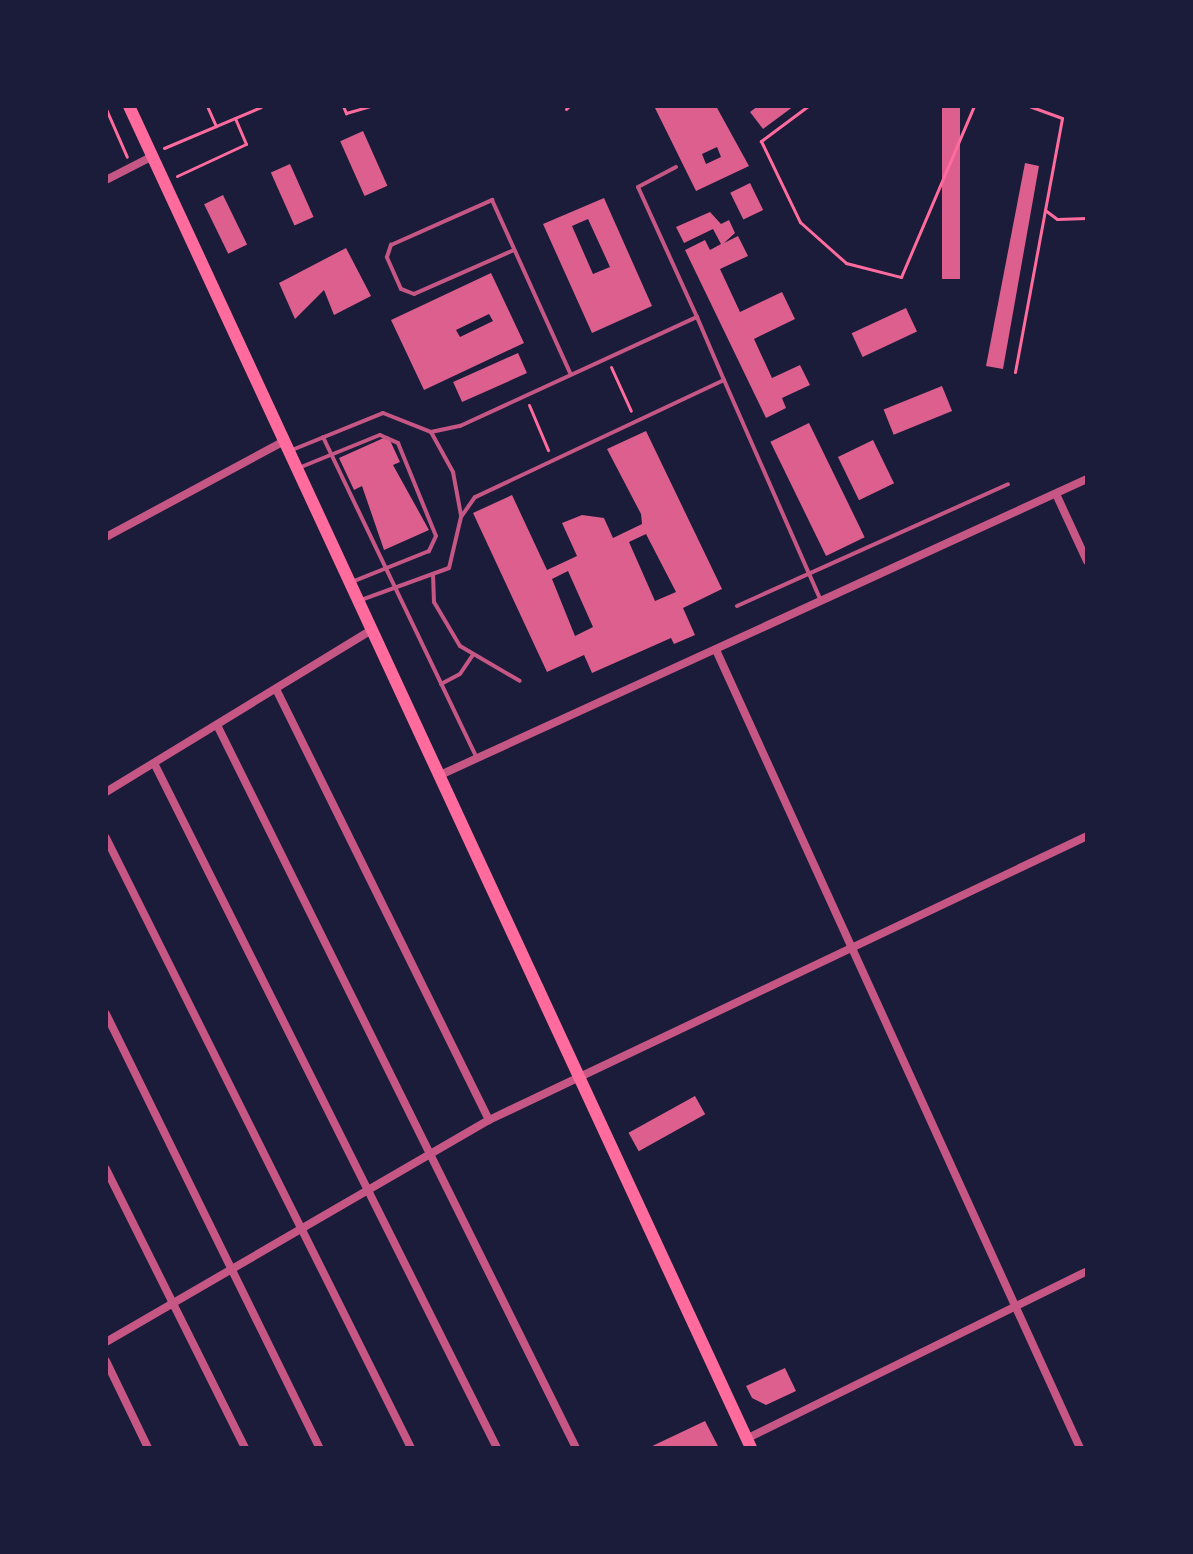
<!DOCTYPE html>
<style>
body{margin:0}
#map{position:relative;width:1193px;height:1554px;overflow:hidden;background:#1b1b3a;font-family:"Work Sans",sans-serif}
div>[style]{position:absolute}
.building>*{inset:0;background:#dd5f8e;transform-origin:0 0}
.path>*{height:3px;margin:-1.5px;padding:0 1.5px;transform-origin:1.5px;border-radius:1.5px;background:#ff6b9d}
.service>*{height:4px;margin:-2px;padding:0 2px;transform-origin:2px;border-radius:2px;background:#c65784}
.minor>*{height:8px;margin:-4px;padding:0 4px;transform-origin:4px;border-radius:4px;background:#c65784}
.secondary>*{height:12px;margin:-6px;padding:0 6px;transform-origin:6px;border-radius:6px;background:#ff6b9d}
span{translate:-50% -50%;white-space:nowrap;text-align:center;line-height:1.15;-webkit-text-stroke:7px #1b1b3a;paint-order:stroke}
.frame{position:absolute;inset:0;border:108px solid #1b1b3a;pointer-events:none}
</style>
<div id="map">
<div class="building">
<i style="clip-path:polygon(evenodd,716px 106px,749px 166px,696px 191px,655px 108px,716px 106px,717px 147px,721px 157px,706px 164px,702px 154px,717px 147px)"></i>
<i style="clip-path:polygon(758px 106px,794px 106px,763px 129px,750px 112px)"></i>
<i style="left:942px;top:106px;width:18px;height:173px"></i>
<i style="left:363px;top:131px;width:60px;height:25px;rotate:66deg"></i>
<i style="clip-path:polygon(1025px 163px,1039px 166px,1003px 369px,986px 366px)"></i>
<i style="left:290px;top:164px;width:58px;height:21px;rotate:66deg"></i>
<i style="left:750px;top:183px;width:30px;height:22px;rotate:64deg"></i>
<i style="left:223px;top:195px;width:55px;height:21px;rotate:64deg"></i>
<i style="clip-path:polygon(evenodd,604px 198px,652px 306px,592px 333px,543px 224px,604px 198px,588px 219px,610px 267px,593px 274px,572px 226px,588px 219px)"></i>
<i style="clip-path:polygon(710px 212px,721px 224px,729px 220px,735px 233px,724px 243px,738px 236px,748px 256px,720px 269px,740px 312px,782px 292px,795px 319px,754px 339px,772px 378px,800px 365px,810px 385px,782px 398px,786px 408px,766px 418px,685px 250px,705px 240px,710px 250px,721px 244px,713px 229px,684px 243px,676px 227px)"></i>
<i style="clip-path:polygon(346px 248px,371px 296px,334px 315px,324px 290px,295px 319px,279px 283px)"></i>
<i style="clip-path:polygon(evenodd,491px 273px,524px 343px,424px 390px,391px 320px,491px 273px,489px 314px,493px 321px,460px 337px,456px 330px,489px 314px)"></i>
<i style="left:906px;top:308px;width:26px;height:60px;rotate:65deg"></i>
<i style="left:518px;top:353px;width:22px;height:71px;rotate:66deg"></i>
<i style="left:942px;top:386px;width:27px;height:63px;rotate:68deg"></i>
<i style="left:809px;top:423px;width:127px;height:43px;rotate:64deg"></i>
<i style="clip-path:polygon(evenodd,646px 431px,722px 589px,683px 608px,695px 635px,674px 644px,671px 638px,592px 673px,584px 655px,547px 672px,473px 513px,512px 495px,547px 570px,577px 556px,562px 523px,582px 515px,604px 518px,613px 538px,642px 524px,641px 514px,607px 449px,646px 431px,646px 534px,676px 592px,655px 601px,629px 542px,646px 534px,646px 431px,568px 571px,593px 627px,575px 636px,552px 579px,568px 571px)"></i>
<i style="clip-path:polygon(388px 436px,400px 462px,393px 465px,429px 530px,384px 550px,362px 486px,354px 490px,339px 458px)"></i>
<i style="left:873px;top:440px;width:48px;height:39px;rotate:64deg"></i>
<i style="left:695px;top:1096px;width:21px;height:76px;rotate:61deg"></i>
<i style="clip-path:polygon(785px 1368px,796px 1391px,766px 1405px,752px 1398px,746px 1386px)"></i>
<i style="clip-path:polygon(705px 1421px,719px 1448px,648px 1448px)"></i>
</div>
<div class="path">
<i style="left:207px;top:106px;width:22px;rotate:66deg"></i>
<i style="left:343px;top:106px;width:8px;rotate:67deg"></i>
<i style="left:346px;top:113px;width:25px;rotate:-16deg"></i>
<i style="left:808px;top:106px;width:59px;rotate:143.3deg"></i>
<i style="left:761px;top:141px;width:90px;rotate:64.3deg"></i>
<i style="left:800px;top:222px;width:62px;rotate:41.7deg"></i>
<i style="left:846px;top:263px;width:57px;rotate:14.3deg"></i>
<i style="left:901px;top:277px;width:186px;rotate:-66.9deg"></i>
<i style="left:106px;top:109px;width:52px;rotate:66.4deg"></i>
<i style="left:566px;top:109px;width:4px;rotate:-45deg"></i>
<i style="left:164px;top:148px;width:105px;rotate:-22.9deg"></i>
<i style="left:177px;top:176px;width:76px;rotate:-24.9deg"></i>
<i style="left:246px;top:144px;width:28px;rotate:-113deg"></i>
<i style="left:1045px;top:210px;width:15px;rotate:37deg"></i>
<i style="left:1057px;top:219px;width:30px;rotate:-2deg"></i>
<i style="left:611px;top:367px;width:48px;rotate:65.6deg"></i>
<i style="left:1015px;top:372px;width:258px;rotate:-79.5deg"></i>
<i style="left:1062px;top:118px;width:35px;rotate:-160deg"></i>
<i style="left:529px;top:405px;width:49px;rotate:67.1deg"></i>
</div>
<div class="service">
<i style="left:676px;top:167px;width:43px;rotate:152.2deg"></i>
<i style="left:638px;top:187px;width:143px;rotate:65.6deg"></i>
<i style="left:514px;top:250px;width:109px;rotate:156.3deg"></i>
<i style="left:414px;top:294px;width:14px;rotate:-159deg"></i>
<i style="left:401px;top:289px;width:35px;rotate:-114deg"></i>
<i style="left:387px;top:257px;width:13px;rotate:-72deg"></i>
<i style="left:391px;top:245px;width:111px;rotate:-24deg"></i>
<i style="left:492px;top:200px;width:190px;rotate:65.7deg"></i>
<i style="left:724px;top:380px;width:241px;rotate:66.3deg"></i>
<i style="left:431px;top:432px;width:46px;rotate:61.2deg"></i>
<i style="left:453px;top:472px;width:44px;rotate:79.5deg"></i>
<i style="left:323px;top:437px;width:357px;rotate:64.4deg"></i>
<i style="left:292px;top:450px;width:98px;rotate:-22.1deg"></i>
<i style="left:383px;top:413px;width:52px;rotate:21.6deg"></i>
<i style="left:431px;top:432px;width:30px;rotate:-12deg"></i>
<i style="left:460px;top:426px;width:261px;rotate:-24.7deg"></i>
<i style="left:697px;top:317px;width:69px;rotate:66.8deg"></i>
<i style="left:724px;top:380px;width:275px;rotate:154.8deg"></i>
<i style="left:475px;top:497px;width:24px;rotate:125deg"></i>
<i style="left:461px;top:517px;width:52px;rotate:103.2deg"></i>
<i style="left:449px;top:568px;width:94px;rotate:160deg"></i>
<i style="left:301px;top:467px;width:85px;rotate:-22.1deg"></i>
<i style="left:380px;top:435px;width:20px;rotate:24deg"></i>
<i style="left:398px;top:443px;width:100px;rotate:67.8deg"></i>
<i style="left:436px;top:536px;width:17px;rotate:115deg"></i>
<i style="left:429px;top:551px;width:83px;rotate:158.1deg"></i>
<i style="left:433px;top:574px;width:28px;rotate:88deg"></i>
<i style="left:434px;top:602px;width:51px;rotate:59.4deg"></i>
<i style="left:460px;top:646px;width:69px;rotate:30.3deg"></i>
<i style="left:737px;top:606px;width:297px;rotate:-24.2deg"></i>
<i style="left:441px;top:684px;width:21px;rotate:-28deg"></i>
<i style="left:460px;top:674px;width:23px;rotate:-56deg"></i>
</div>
<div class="minor">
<i style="left:106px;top:180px;width:51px;rotate:-27.1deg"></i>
<i style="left:1056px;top:494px;width:74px;rotate:65.2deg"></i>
<i style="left:106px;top:537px;width:202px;rotate:-28.3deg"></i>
<i style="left:716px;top:650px;width:877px;rotate:65.48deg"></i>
<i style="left:276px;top:689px;width:481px;rotate:63.7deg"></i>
<i style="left:217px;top:725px;width:807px;rotate:63.59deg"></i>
<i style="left:155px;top:765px;width:764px;rotate:63.4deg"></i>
<i style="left:438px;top:776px;width:714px;rotate:-24.59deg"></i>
<i style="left:106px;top:792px;width:311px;rotate:-31.4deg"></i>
<i style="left:106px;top:838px;width:682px;rotate:63.43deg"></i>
<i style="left:106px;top:1014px;width:484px;rotate:63.8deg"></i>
<i style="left:106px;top:1169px;width:312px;rotate:63.5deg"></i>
<i style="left:106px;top:1342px;width:443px;rotate:-30.1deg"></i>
<i style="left:489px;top:1120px;width:662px;rotate:-25.4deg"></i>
<i style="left:106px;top:1361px;width:97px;rotate:64.2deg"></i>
<i style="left:746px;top:1439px;width:380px;rotate:-26.2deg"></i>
</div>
<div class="secondary">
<i style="left:129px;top:106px;width:1479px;rotate:65.13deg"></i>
</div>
<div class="frame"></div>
</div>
